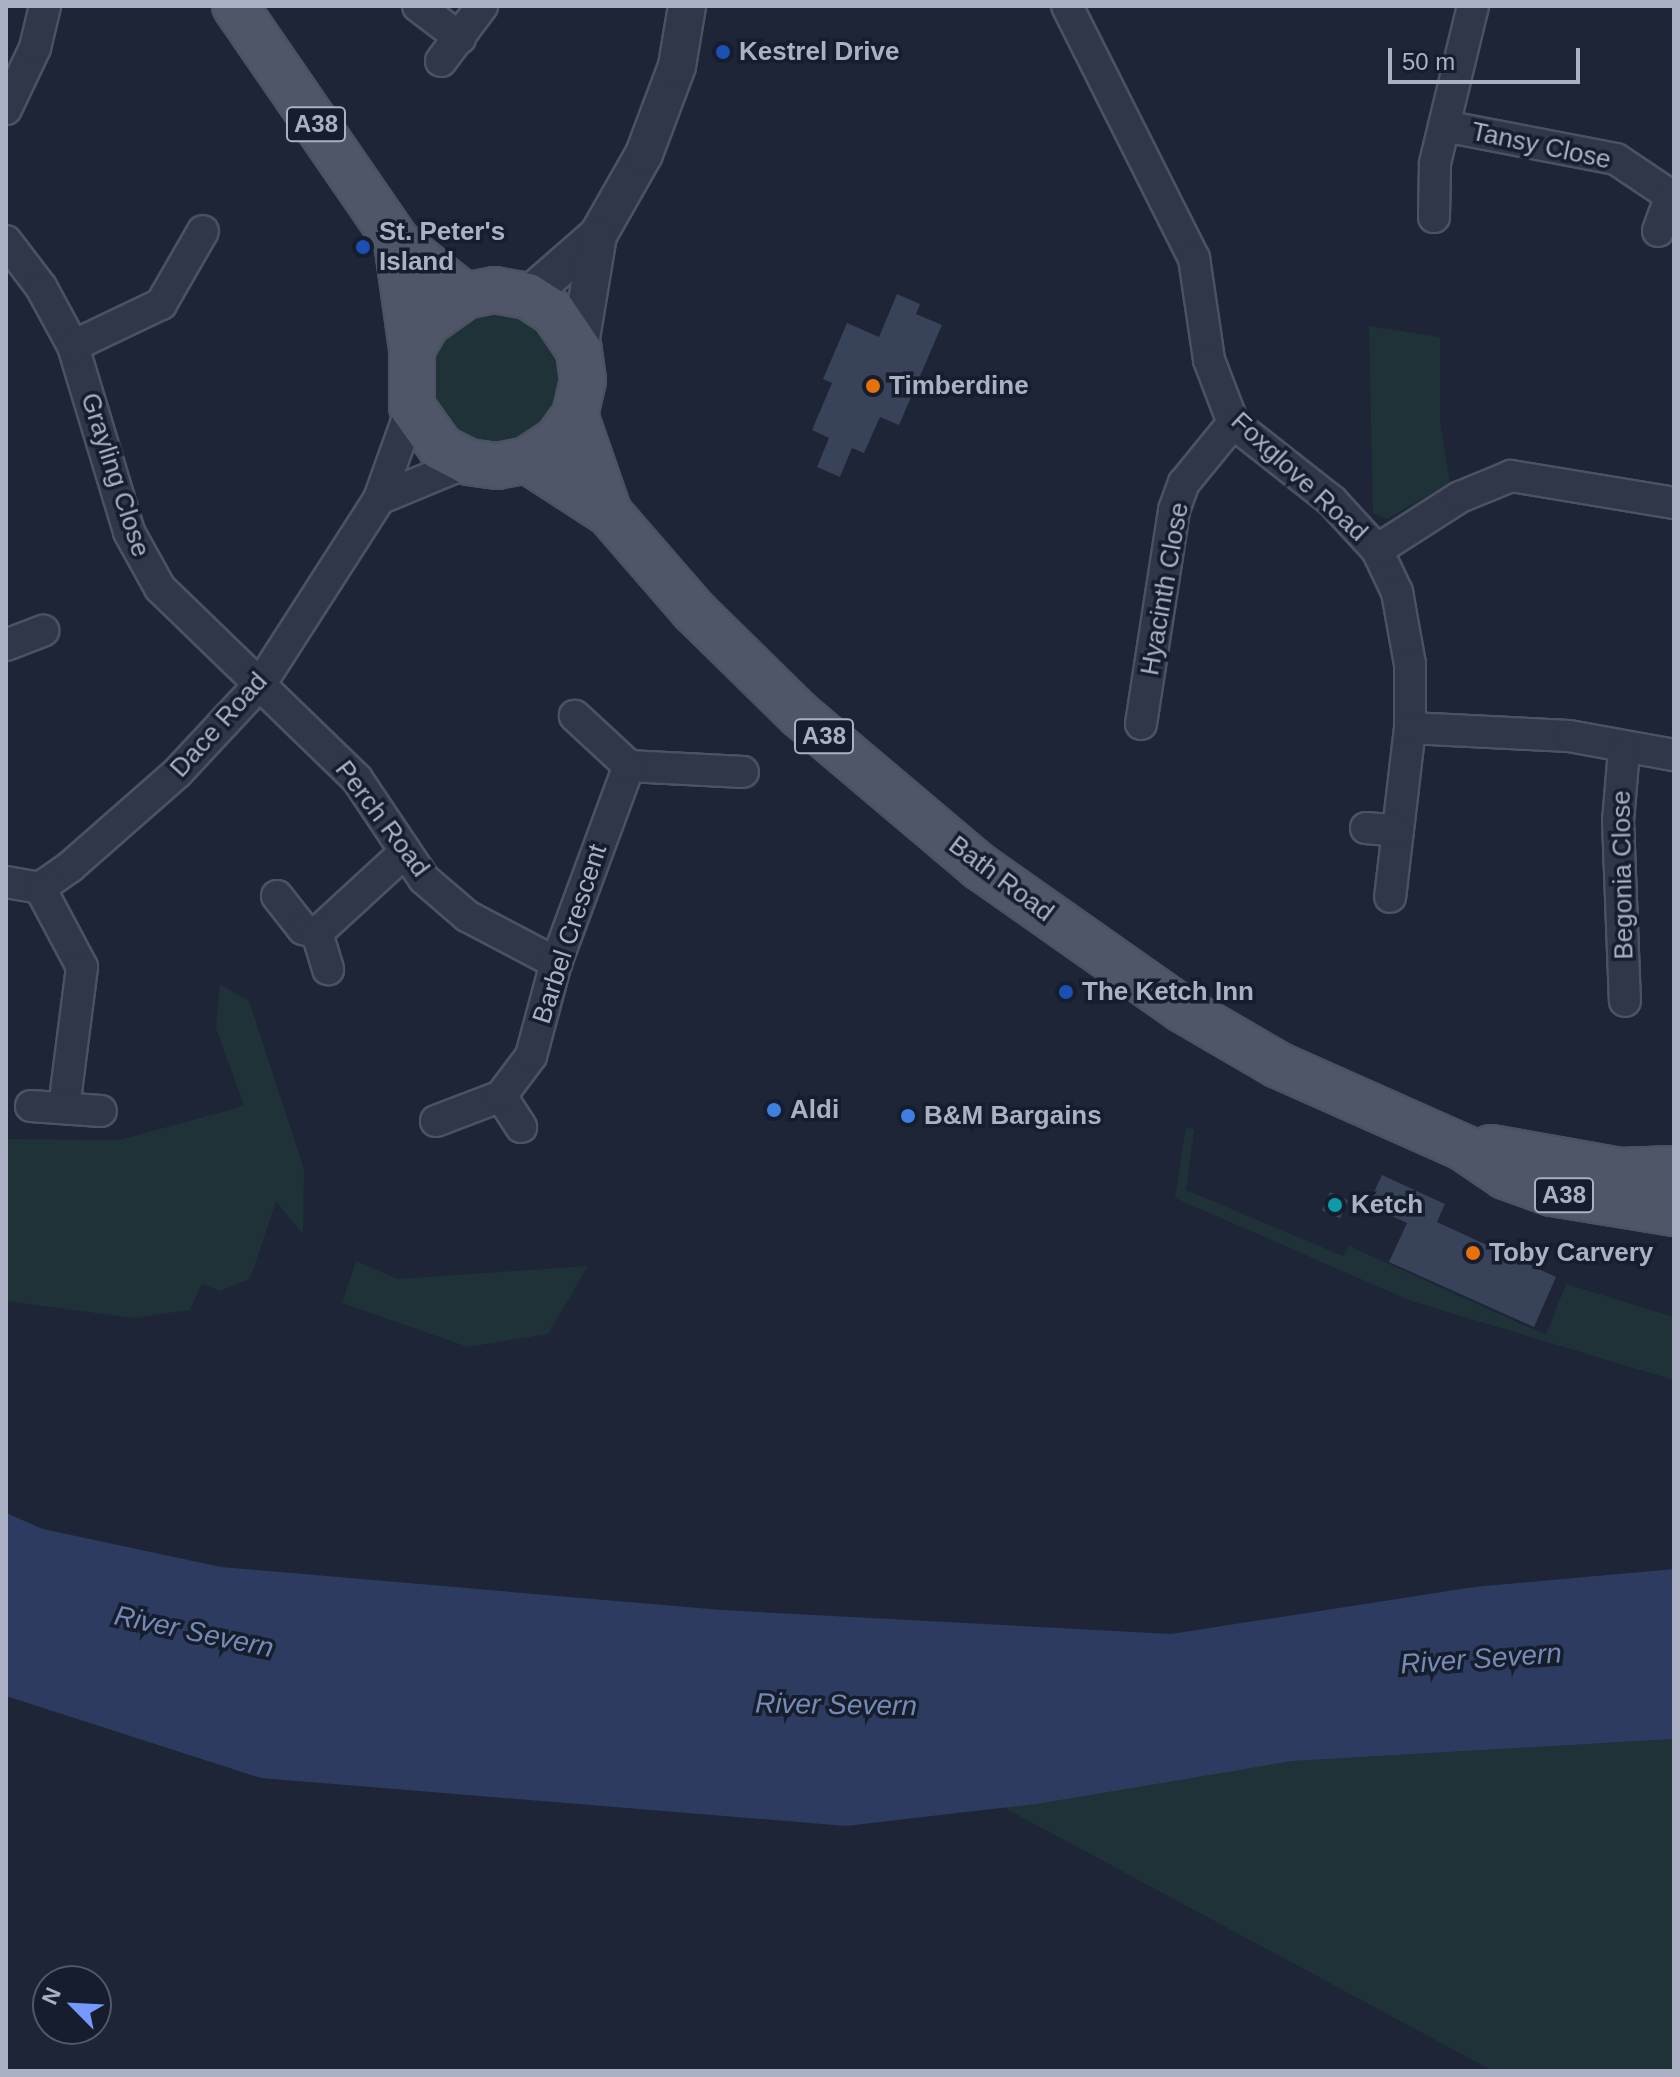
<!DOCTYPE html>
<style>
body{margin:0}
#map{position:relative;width:1680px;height:2077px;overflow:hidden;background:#1d2537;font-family:Helvetica,sans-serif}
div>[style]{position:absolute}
.green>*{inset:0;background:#1f3238}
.round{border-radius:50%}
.water>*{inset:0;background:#2c3b5f}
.building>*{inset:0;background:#384258;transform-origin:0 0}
.roads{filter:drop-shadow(2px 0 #4b5263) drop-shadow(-2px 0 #4b5263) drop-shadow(0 2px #4b5263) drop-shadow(0 -2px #4b5263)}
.minor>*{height:30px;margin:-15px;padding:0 15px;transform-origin:15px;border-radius:15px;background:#303748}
.tertiary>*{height:36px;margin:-18px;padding:0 18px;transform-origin:18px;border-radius:18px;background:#303748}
.primary>*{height:44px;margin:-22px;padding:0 22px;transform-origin:22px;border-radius:22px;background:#4e5668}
.dots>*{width:22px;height:22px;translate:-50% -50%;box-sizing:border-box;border:4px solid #161d2c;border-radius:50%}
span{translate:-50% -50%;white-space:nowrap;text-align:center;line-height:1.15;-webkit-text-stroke:7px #161d2c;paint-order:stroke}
.shield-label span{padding:2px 6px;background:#161d2c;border:2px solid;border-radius:6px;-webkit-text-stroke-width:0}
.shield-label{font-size:24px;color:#aab1c5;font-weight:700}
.poi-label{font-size:26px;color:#aab1c5;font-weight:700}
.left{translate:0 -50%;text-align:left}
.street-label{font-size:26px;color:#aab1c5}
.water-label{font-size:28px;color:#768ab6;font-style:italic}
.frame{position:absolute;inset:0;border:8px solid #aab1c5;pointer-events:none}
.north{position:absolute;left:32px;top:1965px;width:80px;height:80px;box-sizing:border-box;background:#161d2c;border:2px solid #515869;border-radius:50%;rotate:294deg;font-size:22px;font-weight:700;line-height:32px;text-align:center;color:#aab1c5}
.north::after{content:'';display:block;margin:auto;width:28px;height:36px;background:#759aff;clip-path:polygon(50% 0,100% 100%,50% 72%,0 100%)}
.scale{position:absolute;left:1388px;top:48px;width:192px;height:36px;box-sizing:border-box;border:4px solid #aab1c5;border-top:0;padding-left:10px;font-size:24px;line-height:28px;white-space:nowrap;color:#aab1c5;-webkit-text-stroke:6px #161d2c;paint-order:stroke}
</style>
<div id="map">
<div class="green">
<i class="round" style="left:429px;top:310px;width:134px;height:134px"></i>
<i style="clip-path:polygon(1369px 326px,1440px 337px,1440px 422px,1450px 483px,1387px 519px,1373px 513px)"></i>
<i style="clip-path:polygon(220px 984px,249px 1001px,304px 1169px,303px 1235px,276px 1201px,250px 1279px,220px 1291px,202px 1284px,190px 1310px,133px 1318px,6px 1301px,6px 1139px,119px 1140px,244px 1106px,216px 1028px)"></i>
<i style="clip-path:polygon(1186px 1127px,1194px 1130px,1186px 1190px,1343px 1256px,1349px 1246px,1546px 1335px,1566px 1284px,1674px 1317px,1674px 1380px,1411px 1301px,1175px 1198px)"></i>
<i style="clip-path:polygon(356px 1261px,398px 1279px,588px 1266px,548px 1334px,468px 1347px,342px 1303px)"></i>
<i style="clip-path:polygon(1674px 1739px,1674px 2071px,1493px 2071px,1003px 1807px,1293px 1761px)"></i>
</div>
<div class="water">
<i style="clip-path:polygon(6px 1513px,43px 1529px,221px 1567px,722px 1610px,1171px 1634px,1474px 1587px,1674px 1569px,1674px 1739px,1293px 1761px,1036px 1804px,846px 1826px,261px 1778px,6px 1696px)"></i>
</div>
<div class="building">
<i style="clip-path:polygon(897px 294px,920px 304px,916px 314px,942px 325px,899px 425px,880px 417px,864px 453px,852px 448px,840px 477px,817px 467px,829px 438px,812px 430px,832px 383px,823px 379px,847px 323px,879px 337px)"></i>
<i style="clip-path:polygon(1382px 1175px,1445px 1204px,1437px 1222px,1556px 1277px,1534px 1327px,1389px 1262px,1407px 1223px,1368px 1205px)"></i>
<i style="left:1330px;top:1192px;width:20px;height:20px;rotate:24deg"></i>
</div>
<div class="roads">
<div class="minor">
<i style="left:418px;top:6px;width:53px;rotate:37.3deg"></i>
<i style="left:1067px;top:6px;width:282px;rotate:63.3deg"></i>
<i style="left:1194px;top:258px;width:103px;rotate:81.6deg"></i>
<i style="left:1209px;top:360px;width:67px;rotate:69.1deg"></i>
<i style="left:1233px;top:423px;width:126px;rotate:38.2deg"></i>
<i style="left:1332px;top:501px;width:67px;rotate:47.4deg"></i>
<i style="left:1377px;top:550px;width:47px;rotate:64.5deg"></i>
<i style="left:1397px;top:592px;width:73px;rotate:79.8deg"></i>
<i style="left:1410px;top:664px;width:64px;rotate:90deg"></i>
<i style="left:1410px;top:728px;width:170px;rotate:96.7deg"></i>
<i style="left:441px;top:61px;width:69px;rotate:-53.3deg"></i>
<i style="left:6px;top:109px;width:68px;rotate:-64.6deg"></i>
<i style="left:35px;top:48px;width:43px;rotate:-76.6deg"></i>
<i style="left:1444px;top:126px;width:175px;rotate:10.9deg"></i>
<i style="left:1616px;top:159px;width:70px;rotate:33.9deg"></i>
<i style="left:1434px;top:217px;width:54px;rotate:-88.9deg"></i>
<i style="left:1435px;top:163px;width:162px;rotate:-76.4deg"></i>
<i style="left:1658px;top:231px;width:35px;rotate:-70deg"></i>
<i style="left:6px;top:241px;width:58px;rotate:52.7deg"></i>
<i style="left:41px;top:287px;width:67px;rotate:61.5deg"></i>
<i style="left:73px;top:346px;width:194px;rotate:73.2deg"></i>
<i style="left:129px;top:532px;width:64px;rotate:61deg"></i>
<i style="left:160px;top:588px;width:274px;rotate:44.1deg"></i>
<i style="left:357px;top:779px;width:120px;rotate:56.2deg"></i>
<i style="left:424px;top:879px;width:57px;rotate:40.7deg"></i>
<i style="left:467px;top:916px;width:101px;rotate:27.8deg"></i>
<i style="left:73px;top:346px;width:98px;rotate:-25.5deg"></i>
<i style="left:161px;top:304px;width:84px;rotate:-60.1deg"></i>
<i style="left:379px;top:499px;width:96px;rotate:-22.6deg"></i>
<i style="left:1377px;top:550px;width:98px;rotate:-32.6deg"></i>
<i style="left:1460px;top:497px;width:55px;rotate:-22.4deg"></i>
<i style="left:1511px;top:476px;width:165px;rotate:9.4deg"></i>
<i style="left:6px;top:645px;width:40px;rotate:-21deg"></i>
<i style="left:1141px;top:724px;width:217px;rotate:-81.2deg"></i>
<i style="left:1174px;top:510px;width:29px;rotate:-70deg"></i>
<i style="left:1184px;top:483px;width:77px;rotate:-50.8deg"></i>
<i style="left:1410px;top:728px;width:159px;rotate:2.9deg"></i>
<i style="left:1569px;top:736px;width:107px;rotate:10.3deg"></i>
<i style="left:1624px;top:750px;width:71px;rotate:94.8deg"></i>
<i style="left:1618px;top:821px;width:180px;rotate:87.8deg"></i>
<i style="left:629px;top:766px;width:114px;rotate:3deg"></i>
<i style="left:1366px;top:828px;width:32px;rotate:5deg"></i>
<i style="left:6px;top:882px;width:35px;rotate:10deg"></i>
<i style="left:40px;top:888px;width:37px;rotate:-35deg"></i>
<i style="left:70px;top:867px;width:142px;rotate:-41.3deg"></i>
<i style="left:177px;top:773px;width:123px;rotate:-47deg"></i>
<i style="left:261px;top:683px;width:219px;rotate:-57.3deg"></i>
<i style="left:379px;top:499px;width:98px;rotate:-70.3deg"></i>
<i style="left:40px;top:888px;width:89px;rotate:62deg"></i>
<i style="left:82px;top:967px;width:142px;rotate:97.3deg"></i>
<i style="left:277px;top:896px;width:42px;rotate:51.8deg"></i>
<i style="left:303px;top:929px;width:15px;rotate:16deg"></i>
<i style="left:317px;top:933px;width:120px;rotate:-42.6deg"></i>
<i style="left:317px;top:933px;width:38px;rotate:73deg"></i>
<i style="left:501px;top:1096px;width:37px;rotate:57deg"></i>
<i style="left:31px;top:1106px;width:70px;rotate:4.1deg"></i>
<i style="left:436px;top:1121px;width:70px;rotate:-21deg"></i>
<i style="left:501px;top:1096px;width:50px;rotate:-53.1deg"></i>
<i style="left:531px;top:1056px;width:96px;rotate:-75deg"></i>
<i style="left:556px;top:963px;width:210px;rotate:-69.7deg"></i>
<i style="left:629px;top:766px;width:74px;rotate:-137.2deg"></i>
</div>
<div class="tertiary">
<i style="left:528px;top:296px;width:93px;rotate:-41.1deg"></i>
<i style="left:598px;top:235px;width:93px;rotate:-60.4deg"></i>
<i style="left:644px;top:154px;width:94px;rotate:-69.4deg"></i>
<i style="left:677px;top:66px;width:61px;rotate:-80.5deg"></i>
<i style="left:579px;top:350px;width:117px;rotate:-80.6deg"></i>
</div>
<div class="primary">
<i style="left:235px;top:6px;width:286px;rotate:55.5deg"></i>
<i style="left:397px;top:242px;width:87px;rotate:38.5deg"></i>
<i style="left:397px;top:242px;width:108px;rotate:82deg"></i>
<i style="left:412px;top:349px;width:58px;rotate:90deg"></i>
<i style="left:412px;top:407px;width:50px;rotate:54.7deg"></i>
<i style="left:441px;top:448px;width:30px;rotate:27deg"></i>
<i style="left:468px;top:462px;width:29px;rotate:8deg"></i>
<i style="left:497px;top:466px;width:31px;rotate:-11deg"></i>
<i style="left:527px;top:460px;width:36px;rotate:-34deg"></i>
<i style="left:557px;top:440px;width:31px;rotate:-54deg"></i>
<i style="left:575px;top:415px;width:36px;rotate:-77deg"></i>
<i style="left:583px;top:380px;width:30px;rotate:-98deg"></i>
<i style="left:579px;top:350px;width:45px;rotate:-124deg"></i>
<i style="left:554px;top:313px;width:31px;rotate:-147deg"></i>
<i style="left:528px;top:296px;width:34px;rotate:-170deg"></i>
<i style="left:495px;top:290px;width:31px;rotate:169deg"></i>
<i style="left:465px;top:296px;width:47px;rotate:144.6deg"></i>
<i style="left:427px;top:323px;width:30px;rotate:120deg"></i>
<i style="left:575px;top:415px;width:104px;rotate:70.9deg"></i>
<i style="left:527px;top:460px;width:98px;rotate:32.9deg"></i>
<i style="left:609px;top:513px;width:130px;rotate:49.1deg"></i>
<i style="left:694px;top:611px;width:148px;rotate:44.5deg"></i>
<i style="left:800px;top:715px;width:236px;rotate:40.2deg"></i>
<i style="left:980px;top:867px;width:247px;rotate:35.1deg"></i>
<i style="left:1182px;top:1009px;width:111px;rotate:30.3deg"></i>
<i style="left:1278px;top:1065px;width:204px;rotate:24deg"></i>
<i style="left:1464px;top:1148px;width:50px;rotate:34.3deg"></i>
<i style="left:1505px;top:1176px;width:50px;rotate:19.9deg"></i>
<i style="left:1552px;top:1193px;width:124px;rotate:9.3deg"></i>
<i style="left:1491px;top:1148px;width:131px;rotate:10.1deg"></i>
<i style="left:1620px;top:1171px;width:54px;rotate:-2.1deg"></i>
</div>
</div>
<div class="dots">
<i style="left:723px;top:52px;background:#1a4fb4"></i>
<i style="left:363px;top:247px;background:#1a4fb4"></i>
<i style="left:873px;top:386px;background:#e8710a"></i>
<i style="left:1066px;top:992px;background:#1a4fb4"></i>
<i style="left:774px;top:1110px;background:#3f7fe0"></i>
<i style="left:908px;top:1116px;background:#3f7fe0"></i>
<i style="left:1335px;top:1205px;background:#0f9aa8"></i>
<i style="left:1473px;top:1253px;background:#e8710a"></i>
</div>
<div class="shield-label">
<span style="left:316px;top:124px">A38</span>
<span style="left:824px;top:736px">A38</span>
<span style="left:1564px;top:1195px">A38</span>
</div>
<div class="poi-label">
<span class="left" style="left:739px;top:52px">Kestrel Drive</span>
<span class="left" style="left:379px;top:247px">St. Peter's<br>Island</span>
<span class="left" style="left:889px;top:386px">Timberdine</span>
<span class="left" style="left:1082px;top:992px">The Ketch Inn</span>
<span class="left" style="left:790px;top:1110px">Aldi</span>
<span class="left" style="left:924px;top:1116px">B&amp;M Bargains</span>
<span class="left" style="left:1351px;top:1205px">Ketch</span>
<span class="left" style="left:1489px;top:1253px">Toby Carvery</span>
</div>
<div class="street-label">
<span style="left:1541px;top:146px;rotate:12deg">Tansy Close</span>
<span style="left:115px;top:475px;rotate:72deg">Grayling Close</span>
<span style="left:1299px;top:477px;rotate:43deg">Foxglove Road</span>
<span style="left:1165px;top:589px;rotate:-80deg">Hyacinth Close</span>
<span style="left:219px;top:725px;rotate:-48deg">Dace Road</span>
<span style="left:382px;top:819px;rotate:53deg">Perch Road</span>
<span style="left:1623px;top:875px;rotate:-91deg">Begonia Close</span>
<span style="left:1001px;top:879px;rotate:37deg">Bath Road</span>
<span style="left:570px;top:934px;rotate:-72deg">Barbel Crescent</span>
</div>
<div class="water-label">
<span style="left:194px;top:1632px;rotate:12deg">River Severn</span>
<span style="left:1481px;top:1659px;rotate:-4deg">River Severn</span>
<span style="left:836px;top:1705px;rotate:1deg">River Severn</span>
</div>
<div class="frame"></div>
<div class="north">N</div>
<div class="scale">50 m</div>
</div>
